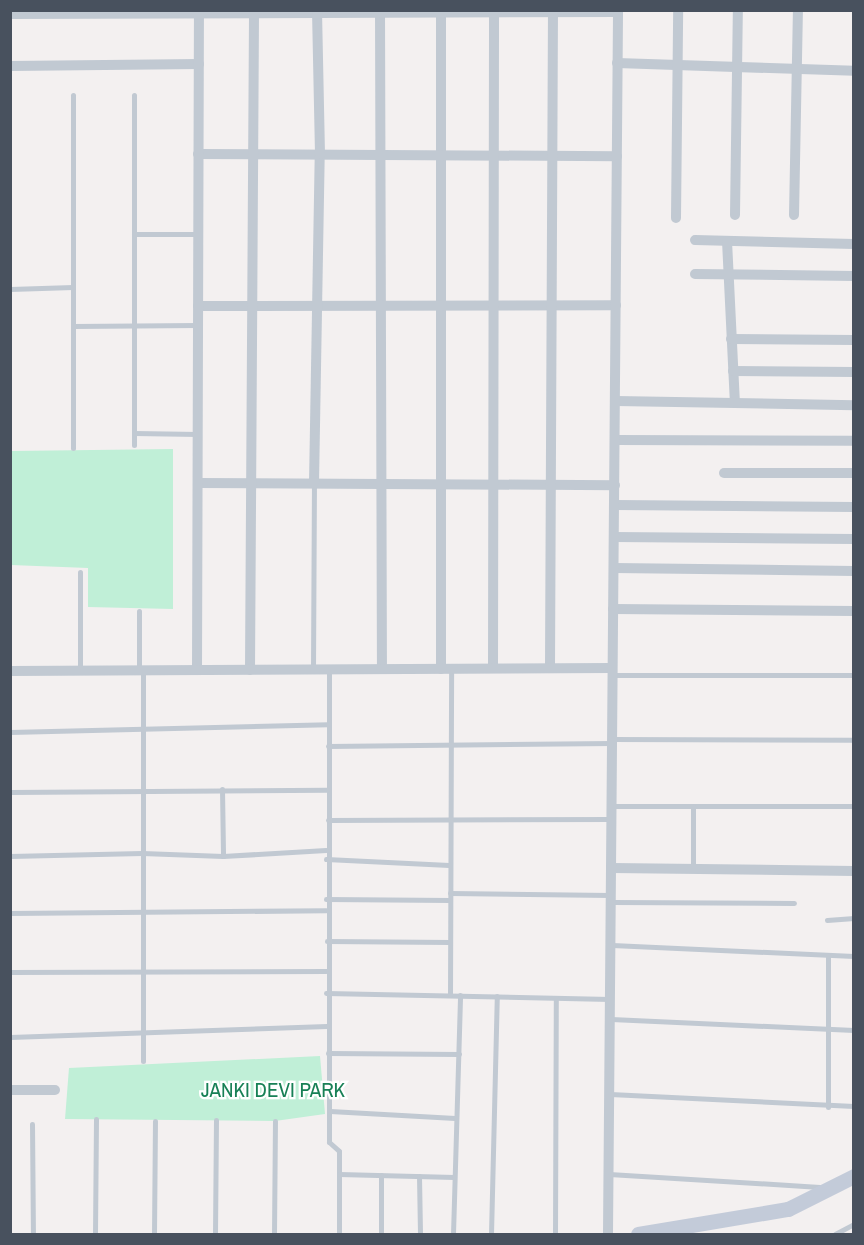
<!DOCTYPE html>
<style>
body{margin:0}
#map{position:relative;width:864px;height:1245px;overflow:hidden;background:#f3f0f0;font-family:"Archivo Narrow",sans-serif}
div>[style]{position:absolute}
.green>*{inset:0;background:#c0efd7}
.lane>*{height:5px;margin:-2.5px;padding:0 2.5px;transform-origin:2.5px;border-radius:2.5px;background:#c1c9d2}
.street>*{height:10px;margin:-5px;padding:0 5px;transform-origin:5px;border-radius:5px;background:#c1c9d2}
.secondary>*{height:15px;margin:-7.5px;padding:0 7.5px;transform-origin:7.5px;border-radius:7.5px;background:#c3cbd9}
span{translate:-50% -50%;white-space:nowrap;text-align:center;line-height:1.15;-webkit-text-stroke:4.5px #fff;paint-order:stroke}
.park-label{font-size:21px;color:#188056}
.frame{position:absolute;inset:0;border:12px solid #48515e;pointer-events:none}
</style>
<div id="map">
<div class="green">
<i style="clip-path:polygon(173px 449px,173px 609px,88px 607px,88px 568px,11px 565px,11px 451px)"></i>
<i style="clip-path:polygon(320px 1056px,325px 1114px,275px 1121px,65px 1119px,69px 1068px)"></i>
</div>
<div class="lane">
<i style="left:134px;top:234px;width:64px"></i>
<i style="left:10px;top:289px;width:63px;rotate:-1.8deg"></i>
<i style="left:73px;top:326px;width:125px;rotate:-0.5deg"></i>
<i style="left:134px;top:433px;width:64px;rotate:0.9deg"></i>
<i style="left:134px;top:445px;width:350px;rotate:-90deg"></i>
<i style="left:73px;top:448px;width:353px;rotate:-90deg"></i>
<i style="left:80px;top:572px;width:99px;rotate:90deg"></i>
<i style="left:313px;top:670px;width:187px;rotate:-89.7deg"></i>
<i style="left:329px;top:670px;width:472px;rotate:90deg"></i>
<i style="left:329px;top:1142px;width:13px;rotate:42deg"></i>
<i style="left:339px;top:1151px;width:83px;rotate:90deg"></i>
<i style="left:139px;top:671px;width:60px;rotate:-90deg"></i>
<i style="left:143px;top:671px;width:390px;rotate:90deg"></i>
<i style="left:612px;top:675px;width:242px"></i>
<i style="left:10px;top:732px;width:318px;rotate:-1.4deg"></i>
<i style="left:612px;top:739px;width:242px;rotate:0.2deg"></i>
<i style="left:328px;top:746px;width:284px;rotate:-0.6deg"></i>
<i style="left:222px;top:789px;width:67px;rotate:89.1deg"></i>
<i style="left:10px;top:792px;width:317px;rotate:-0.4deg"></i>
<i style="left:612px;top:806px;width:242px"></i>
<i style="left:693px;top:806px;width:63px;rotate:90deg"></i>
<i style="left:328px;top:820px;width:283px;rotate:-0.2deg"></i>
<i style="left:10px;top:856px;width:132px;rotate:-1.3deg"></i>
<i style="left:142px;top:853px;width:81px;rotate:2.1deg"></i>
<i style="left:223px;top:856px;width:103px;rotate:-3.3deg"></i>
<i style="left:326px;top:859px;width:123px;rotate:2.8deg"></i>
<i style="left:450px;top:893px;width:160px;rotate:0.7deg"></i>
<i style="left:326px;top:899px;width:124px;rotate:0.5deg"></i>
<i style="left:612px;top:902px;width:182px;rotate:0.3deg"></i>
<i style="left:10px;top:913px;width:316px;rotate:-0.5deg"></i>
<i style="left:827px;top:920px;width:27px;rotate:-4deg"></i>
<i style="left:327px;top:941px;width:123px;rotate:0.5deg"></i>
<i style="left:612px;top:945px;width:242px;rotate:2.6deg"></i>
<i style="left:10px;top:972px;width:316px;rotate:-0.2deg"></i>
<i style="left:326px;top:993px;width:284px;rotate:1.2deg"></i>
<i style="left:450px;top:995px;width:326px;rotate:-89.8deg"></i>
<i style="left:611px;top:1019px;width:243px;rotate:2.6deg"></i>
<i style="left:10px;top:1037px;width:317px;rotate:-2deg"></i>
<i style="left:328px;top:1053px;width:131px;rotate:0.4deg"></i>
<i style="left:610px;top:1094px;width:244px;rotate:2.8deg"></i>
<i style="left:828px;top:1107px;width:152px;rotate:-90deg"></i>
<i style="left:330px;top:1111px;width:125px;rotate:3.2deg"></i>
<i style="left:32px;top:1124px;width:110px;rotate:89.5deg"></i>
<i style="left:339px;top:1174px;width:115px;rotate:1.5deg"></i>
<i style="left:609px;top:1174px;width:211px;rotate:3.5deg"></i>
<i style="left:419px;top:1176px;width:58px;rotate:89deg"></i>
<i style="left:95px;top:1234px;width:115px;rotate:-89.5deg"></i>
<i style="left:154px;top:1234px;width:113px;rotate:-89.5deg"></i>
<i style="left:215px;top:1234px;width:114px;rotate:-89.5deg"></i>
<i style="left:274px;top:1234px;width:113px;rotate:-89.5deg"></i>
<i style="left:381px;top:1234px;width:59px;rotate:-90deg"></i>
<i style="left:453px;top:1234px;width:239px;rotate:-88.3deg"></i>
<i style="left:491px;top:1234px;width:238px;rotate:-88.6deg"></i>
<i style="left:555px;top:1234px;width:236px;rotate:-89.8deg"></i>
<i style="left:835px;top:1234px;width:21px;rotate:-28deg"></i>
</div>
<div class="street">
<i style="left:380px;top:10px;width:659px;rotate:89.83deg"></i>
<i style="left:441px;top:10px;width:659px;rotate:90deg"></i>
<i style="left:10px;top:14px;width:608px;rotate:-0.19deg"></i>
<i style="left:617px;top:63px;width:237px;rotate:1.9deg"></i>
<i style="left:10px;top:66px;width:189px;rotate:-0.6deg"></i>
<i style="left:198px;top:154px;width:419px;rotate:0.3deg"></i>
<i style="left:735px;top:215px;width:205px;rotate:-89.2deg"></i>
<i style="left:794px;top:215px;width:205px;rotate:-88.9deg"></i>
<i style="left:676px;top:218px;width:208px;rotate:-89.4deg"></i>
<i style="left:695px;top:240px;width:159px;rotate:1.4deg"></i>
<i style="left:727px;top:241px;width:162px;rotate:87.2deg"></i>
<i style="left:695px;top:274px;width:159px;rotate:0.7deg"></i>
<i style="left:198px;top:306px;width:418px;rotate:-0.1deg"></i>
<i style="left:731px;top:339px;width:123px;rotate:0.5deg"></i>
<i style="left:733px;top:371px;width:121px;rotate:0.5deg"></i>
<i style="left:616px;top:401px;width:238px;rotate:1deg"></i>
<i style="left:616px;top:440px;width:238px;rotate:0.2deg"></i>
<i style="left:724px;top:473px;width:130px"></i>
<i style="left:198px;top:483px;width:417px;rotate:0.3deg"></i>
<i style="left:314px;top:483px;width:329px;rotate:-89deg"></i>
<i style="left:320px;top:154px;width:144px;rotate:-91.2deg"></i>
<i style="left:615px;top:505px;width:239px;rotate:0.5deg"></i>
<i style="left:614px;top:537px;width:240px;rotate:0.5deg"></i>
<i style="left:614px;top:568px;width:240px;rotate:0.7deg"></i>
<i style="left:613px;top:609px;width:241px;rotate:0.5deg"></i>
<i style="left:493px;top:668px;width:658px;rotate:-89.91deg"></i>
<i style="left:550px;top:668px;width:658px;rotate:-89.74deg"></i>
<i style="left:197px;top:670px;width:658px;rotate:-89.83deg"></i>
<i style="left:250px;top:670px;width:658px;rotate:-89.65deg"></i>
<i style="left:10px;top:671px;width:602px;rotate:-0.29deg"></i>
<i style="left:612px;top:868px;width:242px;rotate:0.7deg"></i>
<i style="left:10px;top:1090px;width:45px"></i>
<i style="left:608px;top:1234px;width:1224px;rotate:-89.53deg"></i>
</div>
<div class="secondary">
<i style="left:638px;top:1234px;width:152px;rotate:-9.5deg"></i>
<i style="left:788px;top:1209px;width:74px;rotate:-26.6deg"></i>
</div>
<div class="park-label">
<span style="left:273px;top:1090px">JANKI DEVI PARK</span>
</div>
<div class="frame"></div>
</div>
